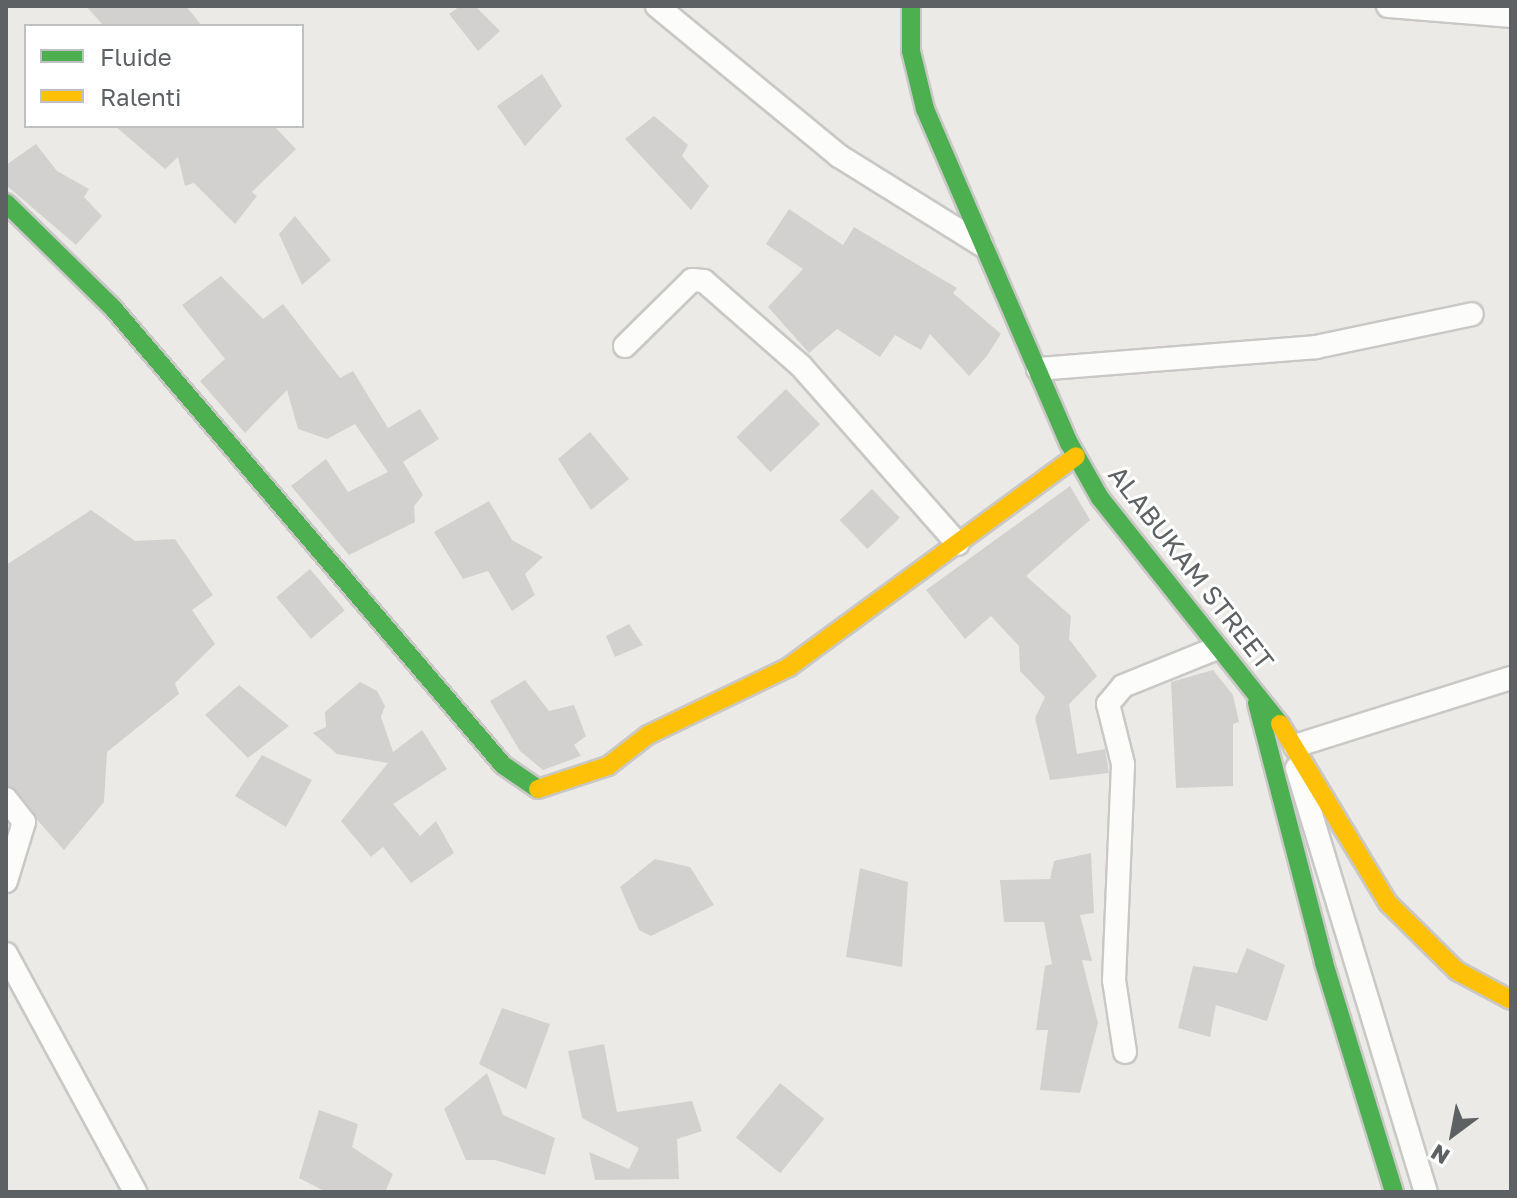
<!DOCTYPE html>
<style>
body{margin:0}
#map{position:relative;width:1517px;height:1198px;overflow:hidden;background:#eceae7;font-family:"Golos Text",sans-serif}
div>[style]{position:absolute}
.building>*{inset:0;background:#d3d1d0;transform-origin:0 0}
.roads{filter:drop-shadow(2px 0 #c9c8c7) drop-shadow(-2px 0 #c9c8c7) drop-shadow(0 2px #c9c8c7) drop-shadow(0 -2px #c9c8c7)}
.street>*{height:22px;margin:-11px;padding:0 11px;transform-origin:11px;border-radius:11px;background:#fcfcfb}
.fast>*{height:18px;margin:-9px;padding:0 9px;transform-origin:9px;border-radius:9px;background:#4caf50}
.slow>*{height:18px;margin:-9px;padding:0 9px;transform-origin:9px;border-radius:9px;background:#ffc107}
span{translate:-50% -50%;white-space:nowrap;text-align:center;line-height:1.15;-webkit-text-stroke:6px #fff;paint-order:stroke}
.street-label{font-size:26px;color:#5d6164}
.frame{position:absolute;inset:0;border:8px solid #5d6164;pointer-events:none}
.legend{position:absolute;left:24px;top:24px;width:280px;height:104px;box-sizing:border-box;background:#fff;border:2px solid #bec0c1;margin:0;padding:10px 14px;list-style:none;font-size:24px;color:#5d6164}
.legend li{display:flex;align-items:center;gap:16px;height:40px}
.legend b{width:40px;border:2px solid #bec0c1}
.north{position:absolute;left:1413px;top:1094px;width:80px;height:80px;-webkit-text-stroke:6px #fff;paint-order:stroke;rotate:212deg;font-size:22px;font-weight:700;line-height:32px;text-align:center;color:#5d6164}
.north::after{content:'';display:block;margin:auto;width:28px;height:36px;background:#5d6164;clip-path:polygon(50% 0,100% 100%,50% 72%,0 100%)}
</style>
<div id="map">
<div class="building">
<i style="clip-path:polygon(86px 6px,186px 6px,202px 26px,104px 26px)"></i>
<i style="clip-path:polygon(460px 6px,475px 6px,500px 31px,478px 51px,449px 14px)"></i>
<i style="clip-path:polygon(542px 74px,562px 106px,525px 146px,497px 106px)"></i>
<i style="clip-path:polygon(654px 116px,688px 145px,682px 156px,709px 186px,691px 210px,625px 139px)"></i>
<i style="clip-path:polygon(115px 126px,274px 126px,296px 149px,252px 192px,257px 196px,235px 224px,194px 183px,185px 186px,178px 157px,165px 169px)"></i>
<i style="clip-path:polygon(36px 144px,57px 171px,89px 189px,84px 197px,102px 216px,76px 245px,6px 185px,6px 165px)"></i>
<i style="clip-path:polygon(789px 209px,843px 245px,854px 227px,957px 288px,953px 293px,1001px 334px,986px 357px,969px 376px,930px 334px,921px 350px,895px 335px,880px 357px,837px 329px,809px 353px,768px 307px,803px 269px,766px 244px)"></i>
<i style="clip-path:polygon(295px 216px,331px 260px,302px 285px,279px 234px)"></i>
<i style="clip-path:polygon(221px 276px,263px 319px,283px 304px,340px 378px,353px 371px,388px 428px,420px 409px,439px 439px,403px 462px,423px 495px,414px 506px,415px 522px,349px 555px,291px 486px,326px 459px,348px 492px,388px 472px,355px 424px,327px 439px,298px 429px,287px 390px,245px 433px,200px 381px,225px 359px,182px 305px)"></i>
<i style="left:786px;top:389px;width:49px;height:69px;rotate:46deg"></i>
<i style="clip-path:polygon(590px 432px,629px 479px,591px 510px,558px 459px)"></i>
<i style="clip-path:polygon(1070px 486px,1090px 520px,1026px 576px,1071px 616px,1069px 639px,1097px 676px,1069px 704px,1077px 754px,1105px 749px,1109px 773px,1050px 780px,1035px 718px,1045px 697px,1020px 671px,1019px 646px,991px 616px,965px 639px,926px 590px)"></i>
<i style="left:872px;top:489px;width:40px;height:45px;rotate:46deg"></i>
<i style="clip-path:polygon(489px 501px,512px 540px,543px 557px,525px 574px,535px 595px,512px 611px,488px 571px,463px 579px,434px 532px)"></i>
<i style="clip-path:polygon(91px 510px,135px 541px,175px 539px,213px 595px,192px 610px,215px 644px,175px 683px,179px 694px,107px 752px,104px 802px,64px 850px,6px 785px,6px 565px)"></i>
<i style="left:310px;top:569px;width:54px;height:44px;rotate:50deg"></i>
<i style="clip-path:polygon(629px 624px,643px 645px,615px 657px,606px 636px)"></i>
<i style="clip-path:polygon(1213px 670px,1233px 695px,1239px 722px,1233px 724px,1233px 786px,1176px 788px,1171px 682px)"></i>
<i style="clip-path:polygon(525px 680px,549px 711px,574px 705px,586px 736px,574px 745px,581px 756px,543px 770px,520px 751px,490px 701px)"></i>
<i style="clip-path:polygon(360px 682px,377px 691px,385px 706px,381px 717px,393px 752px,422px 730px,447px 769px,393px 804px,420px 836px,436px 821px,454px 853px,411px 883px,383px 847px,371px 857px,341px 821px,388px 763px,337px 754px,313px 733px,326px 727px,325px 712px)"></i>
<i style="clip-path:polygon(239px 685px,289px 726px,248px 758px,205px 715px)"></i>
<i style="clip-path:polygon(262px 755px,312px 780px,286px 827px,235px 796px)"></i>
<i style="clip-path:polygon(1091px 853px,1094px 913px,1080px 915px,1092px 961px,1082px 960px,1098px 1023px,1080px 1093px,1040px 1090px,1048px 1030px,1036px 1030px,1045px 966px,1052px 964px,1044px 922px,1004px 922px,1000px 880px,1050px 879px,1054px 861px)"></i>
<i style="clip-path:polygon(655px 859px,690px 867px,714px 905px,651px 936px,639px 930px,620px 887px)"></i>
<i style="clip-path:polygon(860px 868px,908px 882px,902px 967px,846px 957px)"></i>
<i style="clip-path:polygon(1247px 948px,1285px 965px,1267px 1021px,1216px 1005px,1210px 1037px,1178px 1028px,1193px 966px,1237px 973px)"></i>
<i style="clip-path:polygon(502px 1008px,550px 1024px,526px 1089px,479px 1064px)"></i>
<i style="clip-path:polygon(604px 1044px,617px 1112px,692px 1101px,702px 1131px,677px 1139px,679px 1179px,595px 1180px,589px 1152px,629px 1169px,639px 1148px,582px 1118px,568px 1051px)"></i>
<i style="clip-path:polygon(487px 1073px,503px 1115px,555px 1138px,545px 1175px,495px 1160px,466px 1160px,444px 1109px)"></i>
<i style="left:780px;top:1083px;width:57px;height:70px;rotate:39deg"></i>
<i style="clip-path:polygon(319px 1110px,358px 1124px,352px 1147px,393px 1174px,385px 1192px,326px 1192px,299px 1178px)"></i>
</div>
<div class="roads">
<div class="street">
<i style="left:657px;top:6px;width:236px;rotate:39.5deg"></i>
<i style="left:839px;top:156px;width:168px;rotate:31.9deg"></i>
<i style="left:1388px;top:6px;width:123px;rotate:4.6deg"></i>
<i style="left:625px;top:346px;width:94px;rotate:-44.6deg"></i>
<i style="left:692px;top:280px;width:12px;rotate:5deg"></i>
<i style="left:704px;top:281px;width:129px;rotate:41.2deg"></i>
<i style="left:801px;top:366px;width:237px;rotate:48.6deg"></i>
<i style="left:1038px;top:369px;width:279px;rotate:-4.5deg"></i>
<i style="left:1316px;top:347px;width:159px;rotate:-11.9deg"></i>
<i style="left:1295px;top:746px;width:226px;rotate:-17.5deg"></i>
<i style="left:1297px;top:768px;width:443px;rotate:73.1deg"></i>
<i style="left:6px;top:799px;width:29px;rotate:52deg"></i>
<i style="left:24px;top:822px;width:62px;rotate:107deg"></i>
<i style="left:6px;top:954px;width:271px;rotate:61.5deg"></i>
<i style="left:1125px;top:1052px;width:73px;rotate:-98.7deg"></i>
<i style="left:1114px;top:980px;width:216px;rotate:-87.6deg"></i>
<i style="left:1123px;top:764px;width:62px;rotate:-104deg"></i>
<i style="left:1108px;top:704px;width:23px;rotate:-50deg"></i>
<i style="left:1123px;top:686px;width:101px;rotate:-22deg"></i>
</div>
<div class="fast">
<i style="left:911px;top:6px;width:45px;rotate:90deg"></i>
<i style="left:911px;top:51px;width:60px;rotate:76.4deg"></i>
<i style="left:925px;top:109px;width:364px;rotate:66.7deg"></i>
<i style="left:1069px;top:443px;width:63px;rotate:60.6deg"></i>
<i style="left:1100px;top:498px;width:289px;rotate:51.5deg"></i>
<i style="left:6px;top:203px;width:148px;rotate:44.5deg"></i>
<i style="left:112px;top:307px;width:602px;rotate:49.51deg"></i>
<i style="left:503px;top:765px;width:42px;rotate:34.4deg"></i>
<i style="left:1257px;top:703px;width:268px;rotate:75.5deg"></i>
<i style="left:1324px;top:963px;width:239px;rotate:73deg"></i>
</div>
<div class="slow">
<i style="left:1280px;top:724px;width:209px;rotate:58.9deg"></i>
<i style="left:1388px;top:903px;width:97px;rotate:44.6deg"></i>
<i style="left:1457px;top:971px;width:61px;rotate:28.2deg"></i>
<i style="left:538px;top:789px;width:74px;rotate:-18.2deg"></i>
<i style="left:608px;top:766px;width:51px;rotate:-37.8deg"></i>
<i style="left:648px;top:735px;width:157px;rotate:-25.7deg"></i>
<i style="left:789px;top:667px;width:356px;rotate:-36.3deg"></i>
</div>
</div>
<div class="street-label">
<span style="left:1191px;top:568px;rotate:52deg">ALABUKAM STREET</span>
</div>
<div class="frame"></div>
<ul class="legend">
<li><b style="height:10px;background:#4caf50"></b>Fluide</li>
<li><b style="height:10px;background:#ffc107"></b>Ralenti</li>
</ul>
<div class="north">N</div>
</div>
